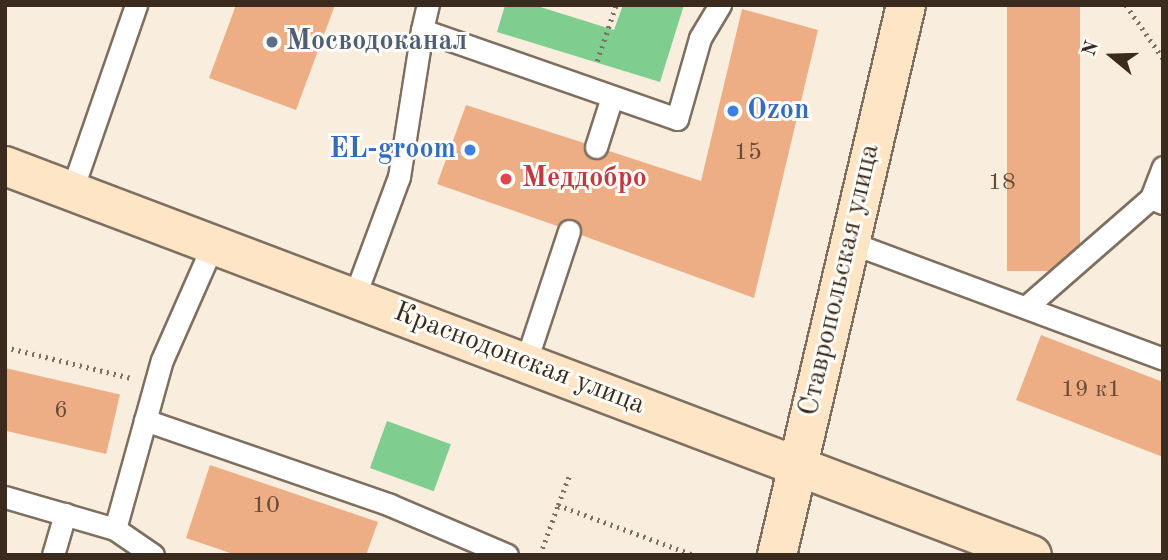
<!DOCTYPE html>
<meta charset="utf-8">
<style>
body{margin:0}
#map{position:relative;width:1168px;height:560px;overflow:hidden;background:#f9eede;font-family:"Old Standard TT",serif}
div>[style]{position:absolute}
.green>*{inset:0;background:#7fce8f;transform-origin:0 0}
.building>*{inset:0;background:#edae86;transform-origin:0 0}
.path>*{height:4.5px;margin-top:-2.25px;transform-origin:0;background:repeating-linear-gradient(90deg,#7e6f61 0 2px,transparent 0 7px)}
.roads{filter:drop-shadow(2px 0 #7e6f61) drop-shadow(-2px 0 #7e6f61) drop-shadow(0 2px #7e6f61) drop-shadow(0 -2px #7e6f61)}
.service>*{height:21px;margin:-10.5px;padding:0 10.5px;transform-origin:10.5px;border-radius:10.5px;background:#fff}
.secondary>*{height:38px;margin:-19px;padding:0 19px;transform-origin:19px;border-radius:19px;background:#fde5c5}
.dots>*{width:19px;height:19px;translate:-50% -50%;box-sizing:border-box;border:4px solid #fdfcf7;border-radius:50%}
span{translate:-50% -50%;white-space:nowrap;text-align:center;line-height:1.15;-webkit-text-stroke:6px #fdfcf7;paint-order:stroke}
.number-label{font-size:24px;color:#684b38}
.number-label span{-webkit-text-stroke-width:0}
.service-label{font-size:28px;color:#4e5e75;font-weight:700}
.left{translate:0 -50%;text-align:left}
.shop-label{font-size:28px;color:#366cbe;font-weight:700}
.right{translate:-100% -50%;text-align:right}
.health-label{font-size:28px;color:#be3a42;font-weight:700}
.street-label{font-size:28px;color:#3b2a1e}
.frame{position:absolute;inset:0;border:7px solid #3b2a1e;pointer-events:none}
.north{position:absolute;left:1077px;top:21px;width:70px;height:70px;-webkit-text-stroke:5px #fdfcf7;paint-order:stroke;rotate:289deg;font-size:19px;font-weight:700;line-height:28px;text-align:center;color:#3b2a1e}
.north::after{content:'';display:block;margin:auto;width:24px;height:32px;background:#3b2a1e;clip-path:polygon(50% 0,100% 100%,50% 72%,0 100%)}
</style>
<div id="map">
<div class="green">
<i style="clip-path:polygon(505px 5px,534px 5px,614px 30px,623px 5px,684px 5px,660px 82px,497px 32px)"></i>
<i style="left:387px;top:421px;width:68px;height:50px;rotate:20deg"></i>
</div>
<div class="building">
<i style="clip-path:polygon(236px 5px,335px 5px,296px 110px,209px 78px)"></i>
<i style="left:1007px;top:5px;width:73px;height:266px"></i>
<i style="clip-path:polygon(742px 9px,818px 30px,754px 298px,581px 235px,574px 219px,557px 226px,437px 184px,466px 105px,584px 143px,591px 159px,609px 151px,701px 181px)"></i>
<i style="clip-path:polygon(1041px 335px,1163px 382px,1163px 457px,1016px 400px)"></i>
<i style="left:5px;top:368px;width:118px;height:61px;rotate:13deg"></i>
<i style="clip-path:polygon(210px 465px,378px 522px,366px 555px,236px 555px,186px 538px)"></i>
</div>
<div class="path">
<i style="left:1126px;top:5px;width:65px;rotate:55.1deg"></i>
<i style="left:597px;top:61px;width:59px;rotate:-71.3deg"></i>
<i style="left:5px;top:347px;width:130px;rotate:13.8deg"></i>
<i style="left:558px;top:505px;width:33px;rotate:-69deg"></i>
<i style="left:540px;top:555px;width:53px;rotate:-70.2deg"></i>
<i style="left:558px;top:505px;width:145px;rotate:20.2deg"></i>
</div>
<div class="roads">
<div class="service">
<i style="left:422px;top:30px;width:26px;rotate:-77deg"></i>
<i style="left:596px;top:147px;width:52px;rotate:-72.3deg"></i>
<i style="left:72px;top:190px;width:196px;rotate:-70.9deg"></i>
<i style="left:1151px;top:198px;width:33px;rotate:-69deg"></i>
<i style="left:849px;top:242px;width:335px;rotate:20.4deg"></i>
<i style="left:355px;top:295px;width:126px;rotate:-69.6deg"></i>
<i style="left:399px;top:177px;width:149px;rotate:-81.1deg"></i>
<i style="left:422px;top:30px;width:270px;rotate:19.2deg"></i>
<i style="left:677px;top:119px;width:84px;rotate:-74.1deg"></i>
<i style="left:700px;top:38px;width:39px;rotate:-59deg"></i>
<i style="left:1026px;top:307px;width:166px;rotate:-41.1deg"></i>
<i style="left:1151px;top:198px;width:13px;rotate:23deg"></i>
<i style="left:526px;top:361px;width:137px;rotate:-71.7deg"></i>
<i style="left:145px;top:420px;width:259px;rotate:19.1deg"></i>
<i style="left:390px;top:505px;width:127px;rotate:23.1deg"></i>
<i style="left:5px;top:497px;width:115px;rotate:16.2deg"></i>
<i style="left:115px;top:529px;width:175px;rotate:-74.5deg"></i>
<i style="left:162px;top:360px;width:129px;rotate:-66.2deg"></i>
<i style="left:115px;top:529px;width:46px;rotate:34.4deg"></i>
<i style="left:53px;top:555px;width:43px;rotate:-73.7deg"></i>
</div>
<div class="secondary">
<i style="left:5px;top:166px;width:1098px;rotate:20.75deg"></i>
<i style="left:777px;top:555px;width:565px;rotate:-76.8deg"></i>
</div>
</div>
<div class="dots">
<i style="left:272px;top:42px;background:#5c6f8a"></i>
<i style="left:733px;top:111px;background:#3f7fe0"></i>
<i style="left:470px;top:150px;background:#3f7fe0"></i>
<i style="left:506px;top:179px;background:#e0444e"></i>
</div>
<div class="number-label">
<span style="left:748px;top:154px">15</span>
<span style="left:1002px;top:184px">18</span>
<span style="left:1091px;top:391px">19 к1</span>
<span style="left:61px;top:412px">6</span>
<span style="left:266px;top:507px">10</span>
</div>
<div class="service-label">
<span class="left" style="left:286px;top:42px">Мосводоканал</span>
</div>
<div class="shop-label">
<span class="left" style="left:747px;top:111px">Ozon</span>
<span class="right" style="left:456px;top:150px">EL-groom</span>
</div>
<div class="health-label">
<span class="left" style="left:522px;top:179px">Меддобро</span>
</div>
<div class="street-label">
<span style="left:840px;top:280px;rotate:-77deg">Ставропольская улица</span>
<span style="left:519px;top:359px;rotate:21deg">Краснодонская улица</span>
</div>
<div class="frame"></div>
<div class="north">N</div>
</div>
